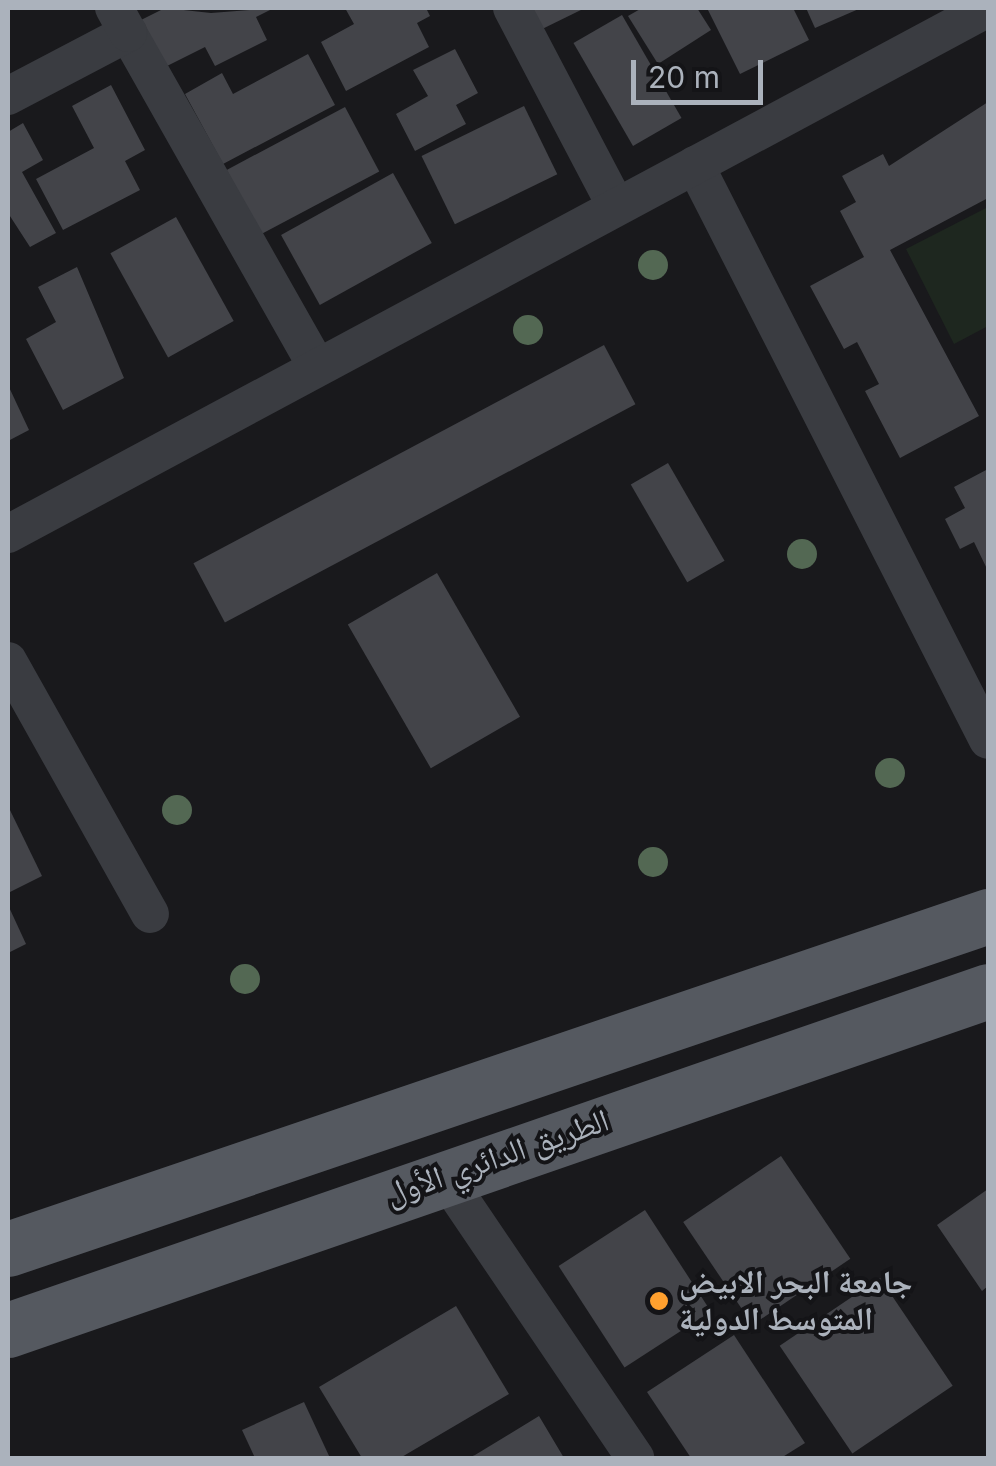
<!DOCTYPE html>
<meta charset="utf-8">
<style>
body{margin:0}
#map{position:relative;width:996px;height:1466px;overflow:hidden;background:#19191c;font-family:Inter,"Noto Naskh Arabic",sans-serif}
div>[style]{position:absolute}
.green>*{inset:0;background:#1e271f}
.building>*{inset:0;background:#434449;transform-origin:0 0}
.street>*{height:38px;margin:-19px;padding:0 19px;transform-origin:19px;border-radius:19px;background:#3a3c41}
.primary>*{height:55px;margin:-27.5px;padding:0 27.5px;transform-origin:27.5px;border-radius:27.5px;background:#555960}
.trees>*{width:30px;height:30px;margin:-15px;border-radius:50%;background:#536853}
.dots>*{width:28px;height:28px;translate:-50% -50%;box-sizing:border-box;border:5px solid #141417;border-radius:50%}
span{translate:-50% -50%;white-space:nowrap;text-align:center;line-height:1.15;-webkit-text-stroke:8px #141417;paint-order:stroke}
.street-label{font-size:32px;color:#abb2bc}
.poi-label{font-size:32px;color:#abb2bc;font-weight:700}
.left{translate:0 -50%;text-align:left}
.frame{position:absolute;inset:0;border:10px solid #abb2bc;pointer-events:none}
.scale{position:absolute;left:631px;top:60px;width:132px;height:45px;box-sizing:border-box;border:5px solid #abb2bc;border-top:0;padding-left:12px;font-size:30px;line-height:35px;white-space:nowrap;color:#abb2bc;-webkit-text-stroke:8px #141417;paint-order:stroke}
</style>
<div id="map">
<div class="green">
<i style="clip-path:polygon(988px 207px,988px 326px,954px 344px,906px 249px)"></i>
</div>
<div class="building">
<i style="clip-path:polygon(165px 8px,211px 13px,274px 8px,256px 17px,267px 40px,215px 66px,205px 47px,163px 68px,139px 21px)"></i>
<i style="clip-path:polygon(345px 8px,426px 8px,430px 16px,417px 23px,429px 47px,346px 91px,321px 42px,354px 24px)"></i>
<i style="clip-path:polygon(521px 8px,585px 8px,534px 33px)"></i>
<i style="clip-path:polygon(642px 8px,697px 8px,711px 30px,658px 64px,628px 16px)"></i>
<i style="clip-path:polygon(707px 8px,793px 8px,809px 40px,740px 74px)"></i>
<i style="clip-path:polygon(806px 8px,861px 8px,815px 28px)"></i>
<i style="left:622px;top:15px;width:119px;height:56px;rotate:60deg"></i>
<i style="clip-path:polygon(455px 49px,478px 93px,456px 105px,466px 124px,415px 151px,396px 114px,428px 96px,413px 70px)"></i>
<i style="clip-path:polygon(308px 54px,335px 105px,223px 164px,185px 94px,222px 73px,233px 94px)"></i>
<i style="clip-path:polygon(111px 85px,145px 150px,125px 161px,140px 190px,63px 230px,36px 179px,94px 148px,72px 106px)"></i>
<i style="clip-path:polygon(988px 102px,988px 198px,890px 250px,979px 416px,900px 458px,865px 391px,879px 384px,857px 342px,844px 349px,810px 286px,864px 257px,840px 211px,856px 202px,842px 176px,883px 154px,889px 166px)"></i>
<i style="left:524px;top:106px;width:76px;height:114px;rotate:64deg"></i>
<i style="left:345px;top:107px;width:73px;height:134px;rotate:62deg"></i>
<i style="clip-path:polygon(23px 123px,43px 160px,22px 172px,56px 233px,30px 247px,8px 213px,8px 132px)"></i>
<i style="left:393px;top:173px;width:80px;height:128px;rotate:61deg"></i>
<i style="left:176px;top:217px;width:119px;height:75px;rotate:61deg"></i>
<i style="clip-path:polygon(77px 267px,124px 378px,63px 410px,26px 339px,56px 322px,38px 287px)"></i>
<i style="left:604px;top:345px;width:67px;height:465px;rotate:62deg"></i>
<i style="clip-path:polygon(8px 385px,29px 430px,8px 441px)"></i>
<i style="left:668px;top:463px;width:113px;height:43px;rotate:60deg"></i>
<i style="clip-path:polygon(988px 469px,988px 571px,974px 542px,960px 549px,945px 519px,965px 508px,954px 487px)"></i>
<i style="left:437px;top:573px;width:166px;height:103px;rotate:60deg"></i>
<i style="clip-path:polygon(8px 806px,42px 876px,8px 893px)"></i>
<i style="clip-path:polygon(8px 905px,26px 944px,8px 953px)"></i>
<i style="left:781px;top:1156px;width:124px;height:118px;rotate:56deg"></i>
<i style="clip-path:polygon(988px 1189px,988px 1286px,982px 1291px,937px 1225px)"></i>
<i style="left:645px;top:1210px;width:121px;height:103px;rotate:57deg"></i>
<i style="left:880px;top:1278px;width:130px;height:121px;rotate:56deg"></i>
<i style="clip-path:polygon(456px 1306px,509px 1394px,400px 1458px,362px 1458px,319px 1387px)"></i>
<i style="clip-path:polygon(734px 1335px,805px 1443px,781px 1458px,691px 1458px,647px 1392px)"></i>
<i style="clip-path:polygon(304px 1402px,330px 1458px,255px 1458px,242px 1430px)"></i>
<i style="clip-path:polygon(539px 1416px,564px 1458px,468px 1458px,475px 1455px)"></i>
</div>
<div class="street">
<i style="left:512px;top:8px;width:224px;rotate:62.3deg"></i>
<i style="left:128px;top:33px;width:384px;rotate:60.5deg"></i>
<i style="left:8px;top:96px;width:136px;rotate:-27.7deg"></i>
<i style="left:128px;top:33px;width:29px;rotate:-119deg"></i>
<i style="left:695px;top:165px;width:645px;rotate:63deg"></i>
<i style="left:8px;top:534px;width:1112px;rotate:-28.22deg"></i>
<i style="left:8px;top:661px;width:290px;rotate:60.7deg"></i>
<i style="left:443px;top:1174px;width:343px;rotate:55.9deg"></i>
</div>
<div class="primary">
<i style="left:8px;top:1249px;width:1035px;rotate:-18.77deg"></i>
<i style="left:8px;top:1330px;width:1037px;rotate:-19.08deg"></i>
</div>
<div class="trees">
<i style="left:653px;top:265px"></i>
<i style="left:528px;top:330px"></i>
<i style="left:802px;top:554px"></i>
<i style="left:890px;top:773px"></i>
<i style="left:177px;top:810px"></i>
<i style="left:653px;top:862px"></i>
<i style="left:245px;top:979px"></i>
</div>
<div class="dots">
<i style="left:659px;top:1301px;background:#ffa02e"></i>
</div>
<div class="street-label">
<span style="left:497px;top:1157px;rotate:-19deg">الطريق الدائري الأول</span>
</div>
<div class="poi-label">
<span class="left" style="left:679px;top:1301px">جامعة البحر الابيض<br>المتوسط الدولية</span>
</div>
<div class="frame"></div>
<div class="scale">20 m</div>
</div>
